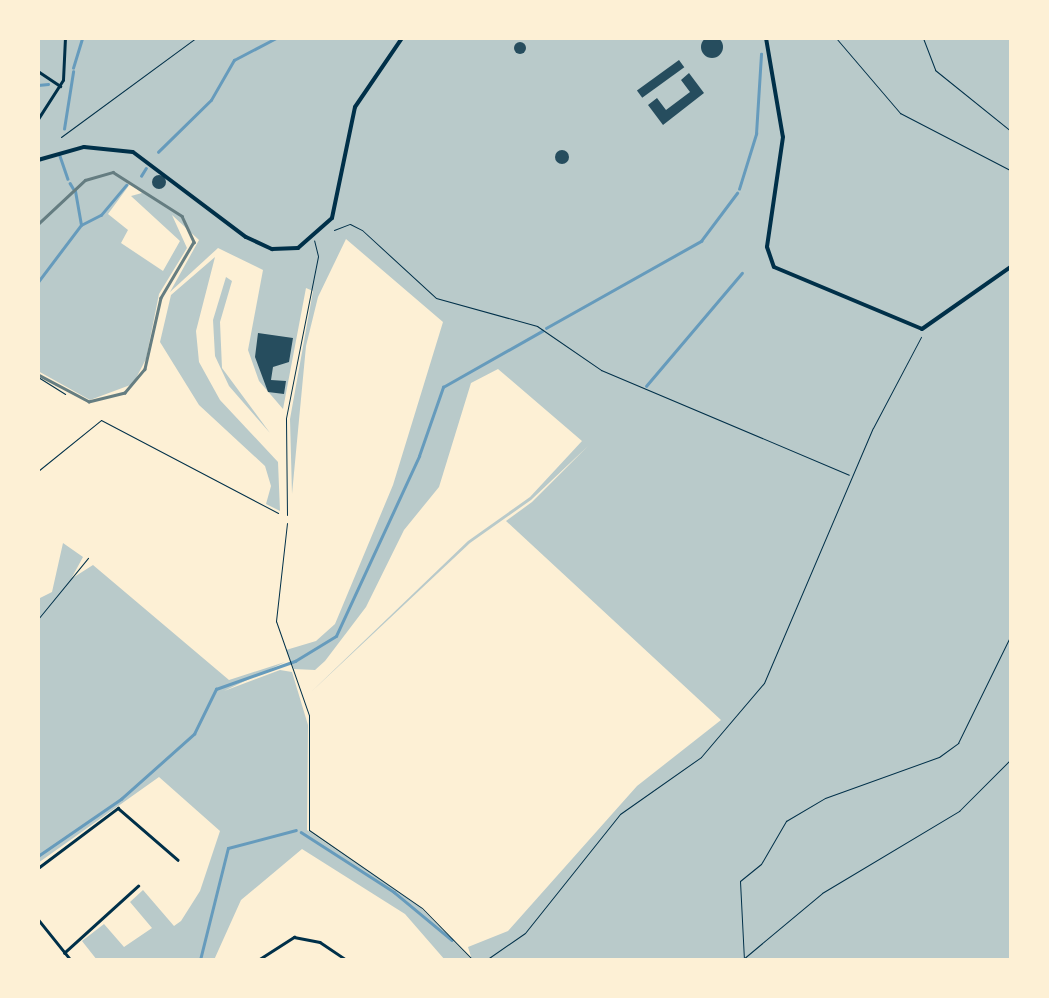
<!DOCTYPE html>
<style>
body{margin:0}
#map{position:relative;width:1049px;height:998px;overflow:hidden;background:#fdf0d5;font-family:Rubik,sans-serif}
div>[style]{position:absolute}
.green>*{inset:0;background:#b9caca}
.stream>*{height:2.5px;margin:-1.25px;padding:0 1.25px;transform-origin:1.25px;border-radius:1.25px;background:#669bbc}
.building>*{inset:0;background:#264d5e;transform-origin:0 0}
.round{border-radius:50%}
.path>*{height:1px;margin:-0.5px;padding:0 0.5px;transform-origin:0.5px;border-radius:0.5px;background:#003049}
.service>*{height:1px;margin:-0.5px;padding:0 0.5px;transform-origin:0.5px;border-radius:0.5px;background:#003049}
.minor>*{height:2.5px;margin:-1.25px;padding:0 1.25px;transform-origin:1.25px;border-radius:1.25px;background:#003049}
.secondary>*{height:4px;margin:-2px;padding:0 2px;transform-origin:2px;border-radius:2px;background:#003049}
.tram>*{height:2.5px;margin:-1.25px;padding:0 1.25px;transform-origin:1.25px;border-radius:1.25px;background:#657d81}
span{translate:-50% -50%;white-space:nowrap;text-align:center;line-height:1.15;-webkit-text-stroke:8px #fdf0d5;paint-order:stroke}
.frame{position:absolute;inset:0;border:40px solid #fdf0d5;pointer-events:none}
</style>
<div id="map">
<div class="green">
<i style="clip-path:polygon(evenodd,38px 38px,1011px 38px,1011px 960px,445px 960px,405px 914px,302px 849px,241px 900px,214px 960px,97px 960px,82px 941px,104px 924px,124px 947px,152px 928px,130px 902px,143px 890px,174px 926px,181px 921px,200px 891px,220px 831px,159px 777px,38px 863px,38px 599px,52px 592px,63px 543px,83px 557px,71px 579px,93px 565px,229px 680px,285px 662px,224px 691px,280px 670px,292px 672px,308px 725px,307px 830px,420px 907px,472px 960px,468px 947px,508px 931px,637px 786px,721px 720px,506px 521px,532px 502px,588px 446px,531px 500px,470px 543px,310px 693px,468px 541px,530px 497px,582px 441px,498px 369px,471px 383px,439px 487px,404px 530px,366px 607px,325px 661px,315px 670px,294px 669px,286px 650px,316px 641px,335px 624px,393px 485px,443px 322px,346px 239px,318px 297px,306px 346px,292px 494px,290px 419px,313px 291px,306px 288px,283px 409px,259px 381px,248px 350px,263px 270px,218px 248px,170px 292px,199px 240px,172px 215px,187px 248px,159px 294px,146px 359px,133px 384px,90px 400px,38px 371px,38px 38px,130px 184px,142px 193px,131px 196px,180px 241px,163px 271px,121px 243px,128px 230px,108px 214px,130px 184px)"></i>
<i style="clip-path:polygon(215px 257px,196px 331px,199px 362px,220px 400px,278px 462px,280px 511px,266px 504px,271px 486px,265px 466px,199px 405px,160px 342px,171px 295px)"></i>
<i style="clip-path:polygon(226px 277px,232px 281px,220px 322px,222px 368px,270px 433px,229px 386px,215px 356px,213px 320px)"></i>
</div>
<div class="stream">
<i style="left:73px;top:68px;width:31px;rotate:-73deg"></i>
<i style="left:38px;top:85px;width:10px;rotate:-6deg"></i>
<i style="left:64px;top:129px;width:58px;rotate:-81deg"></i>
<i style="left:158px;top:152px;width:74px;rotate:-44.5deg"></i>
<i style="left:211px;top:100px;width:46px;rotate:-60.1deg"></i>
<i style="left:234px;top:60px;width:47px;rotate:-27.6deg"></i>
<i style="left:60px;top:156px;width:24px;rotate:71deg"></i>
<i style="left:141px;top:176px;width:9px;rotate:-58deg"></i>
<i style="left:70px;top:183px;width:6px;rotate:59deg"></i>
<i style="left:739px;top:189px;width:58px;rotate:-72.8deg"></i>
<i style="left:756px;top:134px;width:80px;rotate:-86.4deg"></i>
<i style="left:81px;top:225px;width:22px;rotate:-27deg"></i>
<i style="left:101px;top:215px;width:39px;rotate:-50deg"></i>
<i style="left:38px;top:282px;width:71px;rotate:-53deg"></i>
<i style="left:81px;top:225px;width:35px;rotate:-100deg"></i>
<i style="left:546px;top:328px;width:178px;rotate:-29.3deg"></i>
<i style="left:701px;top:241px;width:60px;rotate:-53.1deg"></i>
<i style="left:646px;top:386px;width:148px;rotate:-49.7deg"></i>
<i style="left:301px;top:832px;width:111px;rotate:32.8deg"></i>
<i style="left:394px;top:892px;width:75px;rotate:39.6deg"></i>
<i style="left:38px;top:856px;width:101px;rotate:-34.5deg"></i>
<i style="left:121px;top:799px;width:98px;rotate:-41.7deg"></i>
<i style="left:194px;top:734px;width:50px;rotate:-63.9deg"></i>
<i style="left:216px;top:689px;width:84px;rotate:-19.5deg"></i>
<i style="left:295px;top:661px;width:48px;rotate:-31.4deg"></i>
<i style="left:336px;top:636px;width:198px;rotate:-65.2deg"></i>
<i style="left:419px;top:456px;width:73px;rotate:-70.8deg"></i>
<i style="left:443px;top:387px;width:114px;rotate:-29.5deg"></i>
<i style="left:200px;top:960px;width:115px;rotate:-76deg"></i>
<i style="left:228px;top:848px;width:70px;rotate:-14.8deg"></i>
</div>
<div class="building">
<i class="round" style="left:701px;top:36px;width:22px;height:22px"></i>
<i class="round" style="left:514px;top:42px;width:12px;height:12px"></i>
<i style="left:679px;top:60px;width:9px;height:52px;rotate:54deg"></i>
<i style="clip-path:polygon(689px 73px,704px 93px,663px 125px,648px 105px,657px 98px,666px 110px,690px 92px,681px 80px)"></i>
<i class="round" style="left:555px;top:150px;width:14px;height:14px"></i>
<i class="round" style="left:152px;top:175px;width:14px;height:14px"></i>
<i style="clip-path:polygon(258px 333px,293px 338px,289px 362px,273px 367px,271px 380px,286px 381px,284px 394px,268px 392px,255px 357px)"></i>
</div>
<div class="path">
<i style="left:836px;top:38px;width:99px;rotate:49.5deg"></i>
<i style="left:900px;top:113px;width:126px;rotate:27.4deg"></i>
<i style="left:923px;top:38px;width:34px;rotate:69deg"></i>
<i style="left:935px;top:70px;width:99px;rotate:38.8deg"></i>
<i style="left:61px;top:137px;width:167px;rotate:-36.3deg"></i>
<i style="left:334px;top:230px;width:17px;rotate:-21deg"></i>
<i style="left:350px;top:224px;width:13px;rotate:27deg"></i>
<i style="left:362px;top:230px;width:100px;rotate:42.6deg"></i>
<i style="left:436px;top:298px;width:105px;rotate:15.5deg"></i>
<i style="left:537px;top:326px;width:78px;rotate:34.5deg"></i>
<i style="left:601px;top:370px;width:269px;rotate:22.9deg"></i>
<i style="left:38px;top:377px;width:32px;rotate:32deg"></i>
<i style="left:38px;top:471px;width:81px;rotate:-39deg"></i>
<i style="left:101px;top:420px;width:200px;rotate:27.7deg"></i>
<i style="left:287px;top:523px;width:99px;rotate:96.4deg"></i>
<i style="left:276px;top:621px;width:100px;rotate:70.7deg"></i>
<i style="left:309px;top:715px;width:115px;rotate:90deg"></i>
<i style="left:309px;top:830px;width:137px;rotate:34.6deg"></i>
<i style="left:422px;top:908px;width:73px;rotate:45.6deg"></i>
<i style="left:38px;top:619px;width:79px;rotate:-50.7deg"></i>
<i style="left:486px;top:960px;width:47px;rotate:-34.7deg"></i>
<i style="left:525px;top:933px;width:152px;rotate:-51.4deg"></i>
<i style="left:620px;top:814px;width:99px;rotate:-35.1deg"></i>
<i style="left:701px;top:757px;width:97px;rotate:-49.6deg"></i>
<i style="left:764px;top:683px;width:277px;rotate:-66.9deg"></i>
<i style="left:873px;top:428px;width:103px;rotate:-62.2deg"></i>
<i style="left:742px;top:960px;width:104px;rotate:-39.9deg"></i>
<i style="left:822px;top:893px;width:160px;rotate:-30.9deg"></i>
<i style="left:959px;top:811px;width:75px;rotate:-45deg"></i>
<i style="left:744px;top:960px;width:79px;rotate:-92.9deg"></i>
<i style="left:740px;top:881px;width:27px;rotate:-39deg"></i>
<i style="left:761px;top:864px;width:50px;rotate:-59.8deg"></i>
<i style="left:786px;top:821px;width:45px;rotate:-30.5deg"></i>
<i style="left:825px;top:798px;width:121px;rotate:-19.8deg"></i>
<i style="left:939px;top:757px;width:24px;rotate:-36deg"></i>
<i style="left:958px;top:743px;width:123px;rotate:-63.9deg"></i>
</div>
<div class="service">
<i style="left:287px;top:515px;width:97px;rotate:-90.6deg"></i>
<i style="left:286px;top:418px;width:165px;rotate:-78.8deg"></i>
<i style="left:318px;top:256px;width:16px;rotate:-104deg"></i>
</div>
<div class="minor">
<i style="left:38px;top:71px;width:27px;rotate:34deg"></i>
<i style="left:38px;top:119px;width:46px;rotate:-57.3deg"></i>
<i style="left:63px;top:80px;width:42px;rotate:-87.3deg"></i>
<i style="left:38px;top:868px;width:100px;rotate:-36.9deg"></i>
<i style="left:118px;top:808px;width:79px;rotate:40.9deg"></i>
<i style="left:38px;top:919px;width:53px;rotate:51.2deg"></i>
<i style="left:64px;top:953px;width:100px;rotate:-42.2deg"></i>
<i style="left:258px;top:960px;width:43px;rotate:-32.6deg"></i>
<i style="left:294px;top:937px;width:26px;rotate:11deg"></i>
<i style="left:320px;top:942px;width:32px;rotate:34deg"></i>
</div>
<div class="secondary">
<i style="left:766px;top:38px;width:100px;rotate:80.3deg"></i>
<i style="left:783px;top:137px;width:111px;rotate:98.3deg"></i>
<i style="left:767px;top:247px;width:21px;rotate:71deg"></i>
<i style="left:774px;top:267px;width:160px;rotate:22.7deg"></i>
<i style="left:922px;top:329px;width:110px;rotate:-35deg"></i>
<i style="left:38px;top:160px;width:48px;rotate:-15.8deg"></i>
<i style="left:84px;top:147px;width:49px;rotate:5.8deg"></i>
<i style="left:133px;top:152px;width:141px;rotate:37deg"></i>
<i style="left:246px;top:237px;width:29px;rotate:25deg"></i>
<i style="left:272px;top:249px;width:26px;rotate:-2deg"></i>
<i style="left:298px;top:248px;width:45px;rotate:-41.4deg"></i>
<i style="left:332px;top:218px;width:113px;rotate:-78.3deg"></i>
<i style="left:355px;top:107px;width:83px;rotate:-55.7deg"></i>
</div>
<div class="tram">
<i style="left:38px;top:224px;width:64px;rotate:-43.1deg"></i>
<i style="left:85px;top:180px;width:29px;rotate:-16deg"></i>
<i style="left:113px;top:172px;width:82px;rotate:32.5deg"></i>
<i style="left:182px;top:216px;width:29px;rotate:65deg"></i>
<i style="left:194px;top:242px;width:65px;rotate:120.5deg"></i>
<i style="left:161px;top:298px;width:73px;rotate:102.7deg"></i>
<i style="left:145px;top:369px;width:31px;rotate:130deg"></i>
<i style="left:125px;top:393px;width:37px;rotate:166deg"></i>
<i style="left:89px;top:402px;width:58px;rotate:-152.1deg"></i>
</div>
<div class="frame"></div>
</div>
